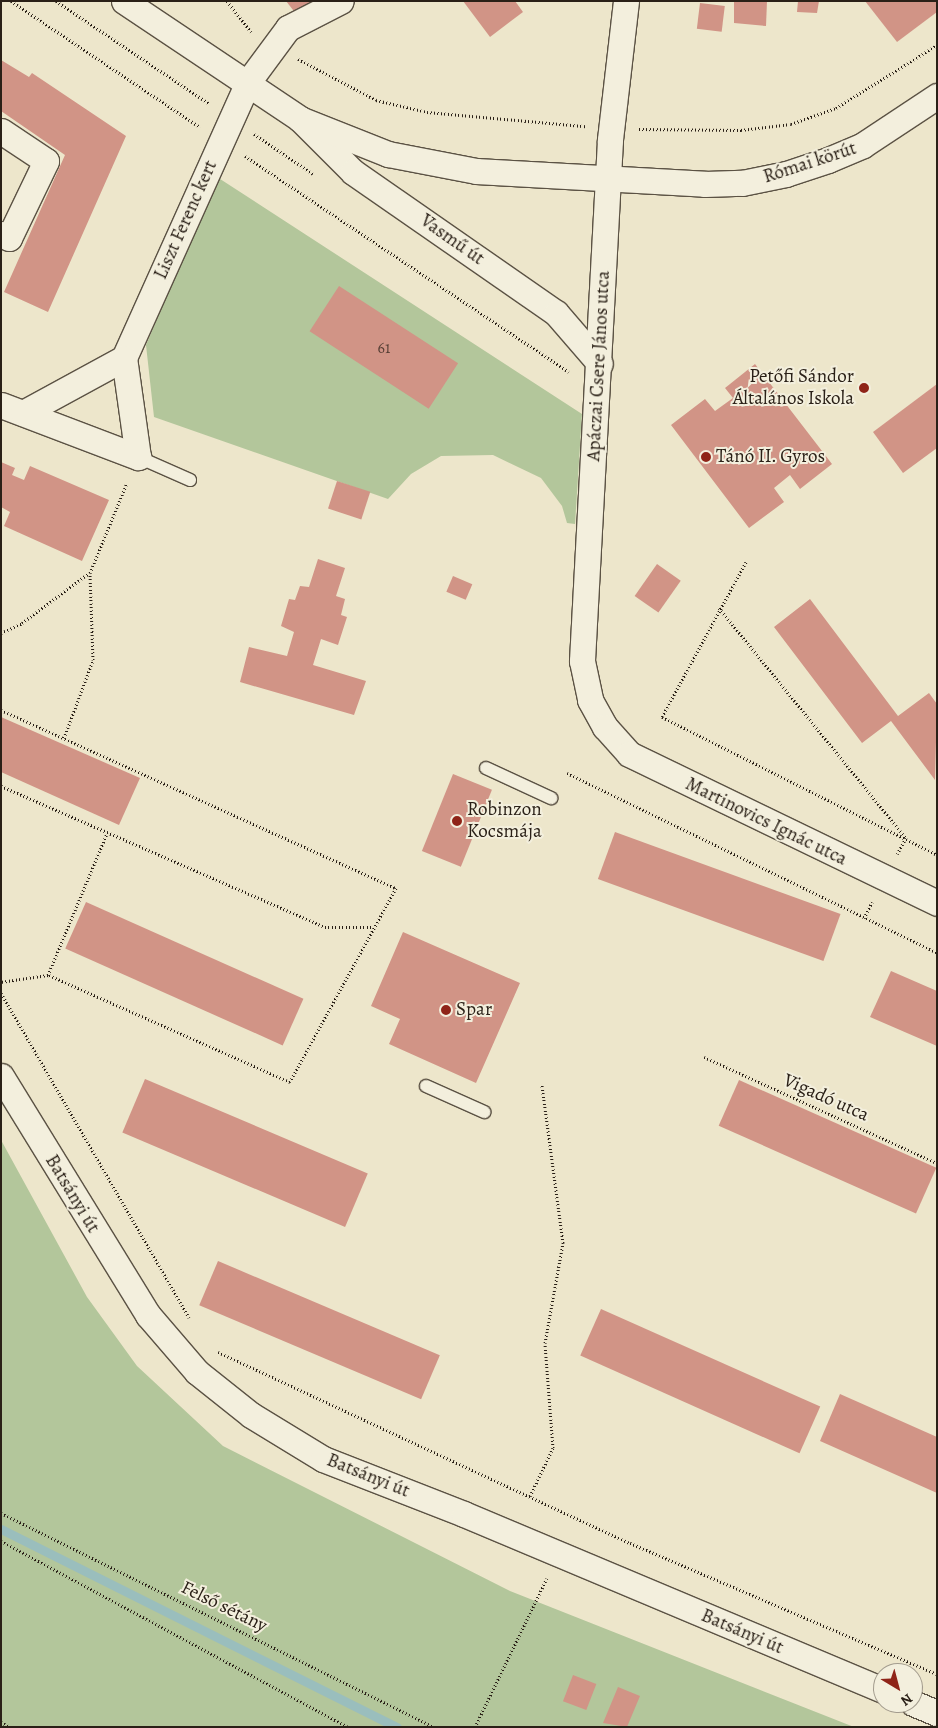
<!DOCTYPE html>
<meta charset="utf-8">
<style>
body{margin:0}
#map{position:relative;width:938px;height:1728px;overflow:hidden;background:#ede6cb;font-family:Alegreya,serif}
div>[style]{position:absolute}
.green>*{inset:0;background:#b3c69b}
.stream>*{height:9px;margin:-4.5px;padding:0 4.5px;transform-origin:4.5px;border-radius:4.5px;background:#9abebd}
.building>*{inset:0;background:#d19486;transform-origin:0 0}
.path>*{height:3px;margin-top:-1.5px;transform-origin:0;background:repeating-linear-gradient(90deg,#2a2017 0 1px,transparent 0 3.5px)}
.roads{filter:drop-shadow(1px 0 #5b5244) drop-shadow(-1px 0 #5b5244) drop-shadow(0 1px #5b5244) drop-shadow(0 -1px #5b5244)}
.lane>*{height:12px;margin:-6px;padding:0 6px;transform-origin:6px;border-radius:6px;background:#f3efdd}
.street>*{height:25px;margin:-12.5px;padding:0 12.5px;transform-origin:12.5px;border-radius:12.5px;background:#f3efdd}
.dots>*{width:14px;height:14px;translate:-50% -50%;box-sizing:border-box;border:2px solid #f3efdd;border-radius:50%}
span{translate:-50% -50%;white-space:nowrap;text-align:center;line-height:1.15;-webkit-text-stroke:4px #f3efdd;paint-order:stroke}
.number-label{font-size:16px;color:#543d33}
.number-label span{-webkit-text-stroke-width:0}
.street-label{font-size:19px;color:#2a2017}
.poi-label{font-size:19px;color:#2a2017}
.right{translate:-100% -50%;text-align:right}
.left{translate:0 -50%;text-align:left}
.frame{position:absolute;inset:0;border:2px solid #2a2017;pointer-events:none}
.north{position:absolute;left:873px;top:1663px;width:50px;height:50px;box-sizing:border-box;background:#f3efdd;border:1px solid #a39c8e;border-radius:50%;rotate:143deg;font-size:14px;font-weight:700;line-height:20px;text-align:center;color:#2a2017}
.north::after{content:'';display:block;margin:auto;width:18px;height:22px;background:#8f2418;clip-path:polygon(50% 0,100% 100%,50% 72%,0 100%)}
</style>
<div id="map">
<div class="green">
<i style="clip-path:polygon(217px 177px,582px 414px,575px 524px,567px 523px,562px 506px,541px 478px,493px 455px,441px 456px,411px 474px,388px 499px,154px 417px,146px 345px)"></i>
<i style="clip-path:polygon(1px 1140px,87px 1297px,137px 1366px,223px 1446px,510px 1591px,854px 1727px,1px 1727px)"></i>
</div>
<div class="stream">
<i style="left:1px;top:1529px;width:443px;rotate:26.6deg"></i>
</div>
<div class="building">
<i style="clip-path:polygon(286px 1px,324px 1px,300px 19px)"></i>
<i style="clip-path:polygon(463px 1px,515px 1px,523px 12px,490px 37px)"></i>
<i style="clip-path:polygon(734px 1px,767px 1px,766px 26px,734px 23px)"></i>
<i style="clip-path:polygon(798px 1px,819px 1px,817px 13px,797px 12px)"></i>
<i style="clip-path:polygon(865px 1px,937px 1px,937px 12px,897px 42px)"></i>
<i style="left:700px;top:3px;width:25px;height:26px;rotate:7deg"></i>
<i style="clip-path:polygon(1px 60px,29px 77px,32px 73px,126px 136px,48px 312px,4px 292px,65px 155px,1px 111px)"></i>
<i style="left:339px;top:286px;width:142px;height:54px;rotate:33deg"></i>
<i style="clip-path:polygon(755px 364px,832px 464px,800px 489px,790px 475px,774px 488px,784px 502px,749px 528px,671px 425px,705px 399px,715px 411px,733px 398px,725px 388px)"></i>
<i style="clip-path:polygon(937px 384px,937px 448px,903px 473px,873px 432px)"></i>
<i style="clip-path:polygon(1px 462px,15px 468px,12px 475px,24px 480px,30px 466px,109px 500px,82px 561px,4px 526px,10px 512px,1px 507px)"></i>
<i style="left:337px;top:481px;width:35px;height:29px;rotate:18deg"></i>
<i style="clip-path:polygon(318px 559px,345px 568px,336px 596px,345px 599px,341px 615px,347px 617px,338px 645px,321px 639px,313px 665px,366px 681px,354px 715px,240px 682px,249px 647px,287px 656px,294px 632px,281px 626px,289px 599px,295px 600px,300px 586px,309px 587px)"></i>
<i style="left:657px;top:564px;width:29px;height:39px;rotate:35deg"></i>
<i style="left:453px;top:576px;width:21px;height:17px;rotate:23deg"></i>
<i style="clip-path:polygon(810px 599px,898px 716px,929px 693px,937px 704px,935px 780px,891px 721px,862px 743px,774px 627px)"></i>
<i style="clip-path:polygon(1px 717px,140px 778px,119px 825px,1px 772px)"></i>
<i style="left:453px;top:774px;width:42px;height:83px;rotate:22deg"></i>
<i style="left:615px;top:832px;width:240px;height:50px;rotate:20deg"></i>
<i style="left:86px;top:902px;width:238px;height:51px;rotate:24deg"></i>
<i style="clip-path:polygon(403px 932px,520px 983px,476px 1083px,389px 1044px,400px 1019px,371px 1006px)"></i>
<i style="clip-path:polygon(891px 971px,937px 991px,937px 1046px,870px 1017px)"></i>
<i style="left:145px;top:1079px;width:242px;height:58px;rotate:23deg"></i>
<i style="left:739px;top:1080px;width:216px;height:50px;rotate:24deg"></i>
<i style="left:218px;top:1261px;width:241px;height:48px;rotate:23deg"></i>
<i style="left:601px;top:1309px;width:240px;height:51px;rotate:24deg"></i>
<i style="clip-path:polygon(840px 1394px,937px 1437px,937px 1493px,820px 1441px)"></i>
<i style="left:573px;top:1675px;width:25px;height:28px;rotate:21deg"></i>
<i style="clip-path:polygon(618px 1687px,640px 1696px,627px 1727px,603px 1723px)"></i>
</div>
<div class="path">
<i style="left:11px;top:1px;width:227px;rotate:33.7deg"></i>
<i style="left:56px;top:1px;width:185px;rotate:33.8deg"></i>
<i style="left:227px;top:1px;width:39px;rotate:52deg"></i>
<i style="left:298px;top:59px;width:88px;rotate:27.7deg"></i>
<i style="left:376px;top:100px;width:52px;rotate:13.2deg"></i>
<i style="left:427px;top:112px;width:159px;rotate:5.1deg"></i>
<i style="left:639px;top:129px;width:102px;rotate:0.6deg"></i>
<i style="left:741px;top:130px;width:50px;rotate:-6.8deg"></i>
<i style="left:791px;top:124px;width:48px;rotate:-19.6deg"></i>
<i style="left:836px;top:108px;width:119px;rotate:-32deg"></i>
<i style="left:254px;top:134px;width:71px;rotate:34.1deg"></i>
<i style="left:245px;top:156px;width:389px;rotate:33.7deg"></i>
<i style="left:746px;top:562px;width:176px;rotate:118.5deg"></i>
<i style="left:662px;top:717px;width:308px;rotate:26.6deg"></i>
<i style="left:719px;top:608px;width:296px;rotate:50.9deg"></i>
<i style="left:906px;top:838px;width:18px;rotate:119deg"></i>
<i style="left:1px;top:633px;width:23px;rotate:-25deg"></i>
<i style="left:22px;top:623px;width:84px;rotate:-36.7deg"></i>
<i style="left:1px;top:710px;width:433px;rotate:24.3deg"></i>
<i style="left:396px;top:888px;width:221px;rotate:118.7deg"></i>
<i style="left:290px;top:1082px;width:265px;rotate:-156.1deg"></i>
<i style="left:48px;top:975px;width:48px;rotate:171.5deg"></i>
<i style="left:64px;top:738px;width:83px;rotate:-69.6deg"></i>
<i style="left:93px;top:660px;width:87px;rotate:-92deg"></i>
<i style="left:90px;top:573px;width:97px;rotate:-67.7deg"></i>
<i style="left:567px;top:773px;width:411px;rotate:25.9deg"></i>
<i style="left:1px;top:786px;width:353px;rotate:23.5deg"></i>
<i style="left:325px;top:927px;width:47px"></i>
<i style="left:864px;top:918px;width:18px;rotate:-63deg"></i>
<i style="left:48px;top:975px;width:154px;rotate:-67.4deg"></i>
<i style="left:1px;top:993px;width:375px;rotate:59.9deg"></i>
<i style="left:704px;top:1057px;width:256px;rotate:24.5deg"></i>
<i style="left:218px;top:1352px;width:454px;rotate:24.9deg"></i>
<i style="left:630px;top:1543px;width:334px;rotate:23.1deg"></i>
<i style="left:530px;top:1496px;width:53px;rotate:-64.4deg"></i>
<i style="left:553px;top:1448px;width:105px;rotate:-94.4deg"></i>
<i style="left:545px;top:1343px;width:102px;rotate:-79.8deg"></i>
<i style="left:563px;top:1243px;width:159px;rotate:-97.6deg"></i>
<i style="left:1px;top:1513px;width:483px;rotate:26.3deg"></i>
<i style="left:1px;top:1541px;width:394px;rotate:28.2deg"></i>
<i style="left:1px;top:1722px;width:10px;rotate:29deg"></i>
<i style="left:475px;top:1727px;width:165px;rotate:-64.2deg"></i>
</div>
<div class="roads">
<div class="lane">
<i style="left:138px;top:457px;width:57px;rotate:23.9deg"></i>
<i style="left:486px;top:768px;width:72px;rotate:24.8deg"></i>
<i style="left:426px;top:1086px;width:64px;rotate:24.1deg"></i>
</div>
<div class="street">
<i style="left:124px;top:1px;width:212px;rotate:33.8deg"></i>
<i style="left:300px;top:119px;width:75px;rotate:45deg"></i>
<i style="left:353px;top:172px;width:247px;rotate:34.8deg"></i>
<i style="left:556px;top:313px;width:67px;rotate:49.2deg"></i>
<i style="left:626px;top:1px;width:140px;rotate:96.6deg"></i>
<i style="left:610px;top:140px;width:522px;rotate:93.08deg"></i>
<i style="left:582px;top:661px;width:40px;rotate:78deg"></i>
<i style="left:590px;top:700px;width:31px;rotate:61deg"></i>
<i style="left:605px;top:727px;width:36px;rotate:48deg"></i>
<i style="left:629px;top:754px;width:342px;rotate:25.8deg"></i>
<i style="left:300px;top:119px;width:95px;rotate:21.7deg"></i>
<i style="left:388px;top:154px;width:90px;rotate:10.9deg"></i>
<i style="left:476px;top:171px;width:229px;rotate:3.2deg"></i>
<i style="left:705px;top:184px;width:37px;rotate:-2deg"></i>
<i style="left:742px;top:183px;width:45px;rotate:-11.6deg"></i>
<i style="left:786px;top:174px;width:44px;rotate:-18.4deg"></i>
<i style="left:828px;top:160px;width:38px;rotate:-23deg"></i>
<i style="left:863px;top:145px;width:89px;rotate:-33.5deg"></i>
<i style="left:1px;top:131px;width:54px;rotate:33.7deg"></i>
<i style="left:46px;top:161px;width:85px;rotate:115.7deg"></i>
<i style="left:9px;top:238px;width:9px;rotate:-153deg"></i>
<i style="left:124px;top:358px;width:303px;rotate:-65.8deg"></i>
<i style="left:248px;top:82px;width:67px;rotate:-53.5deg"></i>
<i style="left:288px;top:28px;width:59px;rotate:-27deg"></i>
<i style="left:1px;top:405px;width:147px;rotate:20.8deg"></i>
<i style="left:138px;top:457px;width:100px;rotate:-98deg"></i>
<i style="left:124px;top:358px;width:115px;rotate:151.4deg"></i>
<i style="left:1px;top:1076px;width:281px;rotate:58.4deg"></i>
<i style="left:148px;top:1315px;width:75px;rotate:49.3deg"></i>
<i style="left:197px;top:1372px;width:69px;rotate:38.5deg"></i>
<i style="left:251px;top:1415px;width:84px;rotate:31.4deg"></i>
<i style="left:323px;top:1459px;width:151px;rotate:21.3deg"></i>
<i style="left:464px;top:1514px;width:454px;rotate:22.8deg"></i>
<i style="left:913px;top:1703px;width:26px;rotate:23deg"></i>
</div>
</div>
<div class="dots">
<i style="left:864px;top:388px;background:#8f2418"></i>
<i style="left:706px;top:457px;background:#8f2418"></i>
<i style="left:457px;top:821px;background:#8f2418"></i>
<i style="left:446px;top:1010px;background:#8f2418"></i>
</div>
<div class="number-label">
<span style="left:384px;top:348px">61</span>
</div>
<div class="street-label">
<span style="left:810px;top:163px;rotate:-18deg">Római körút</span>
<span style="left:186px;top:220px;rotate:-66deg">Liszt Ferenc kert</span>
<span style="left:452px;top:240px;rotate:35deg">Vasmű út</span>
<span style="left:599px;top:366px;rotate:-87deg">Apáczai Csere János utca</span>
<span style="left:766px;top:822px;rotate:26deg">Martinovics Ignác utca</span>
<span style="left:826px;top:1098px;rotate:24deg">Vigadó utca</span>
<span style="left:72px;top:1194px;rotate:59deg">Batsányi út</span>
<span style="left:368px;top:1476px;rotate:22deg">Batsányi út</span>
<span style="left:224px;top:1607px;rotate:26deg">Felső sétány</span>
<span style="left:742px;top:1632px;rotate:23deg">Batsányi út</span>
</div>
<div class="poi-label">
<span class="right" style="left:854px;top:388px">Petőfi Sándor<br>Általános Iskola</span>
<span class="left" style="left:716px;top:457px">Tánó II. Gyros</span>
<span class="left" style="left:467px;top:821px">Robinzon<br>Kocsmája</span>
<span class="left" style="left:456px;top:1010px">Spar</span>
</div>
<div class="frame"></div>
<div class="north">N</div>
</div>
